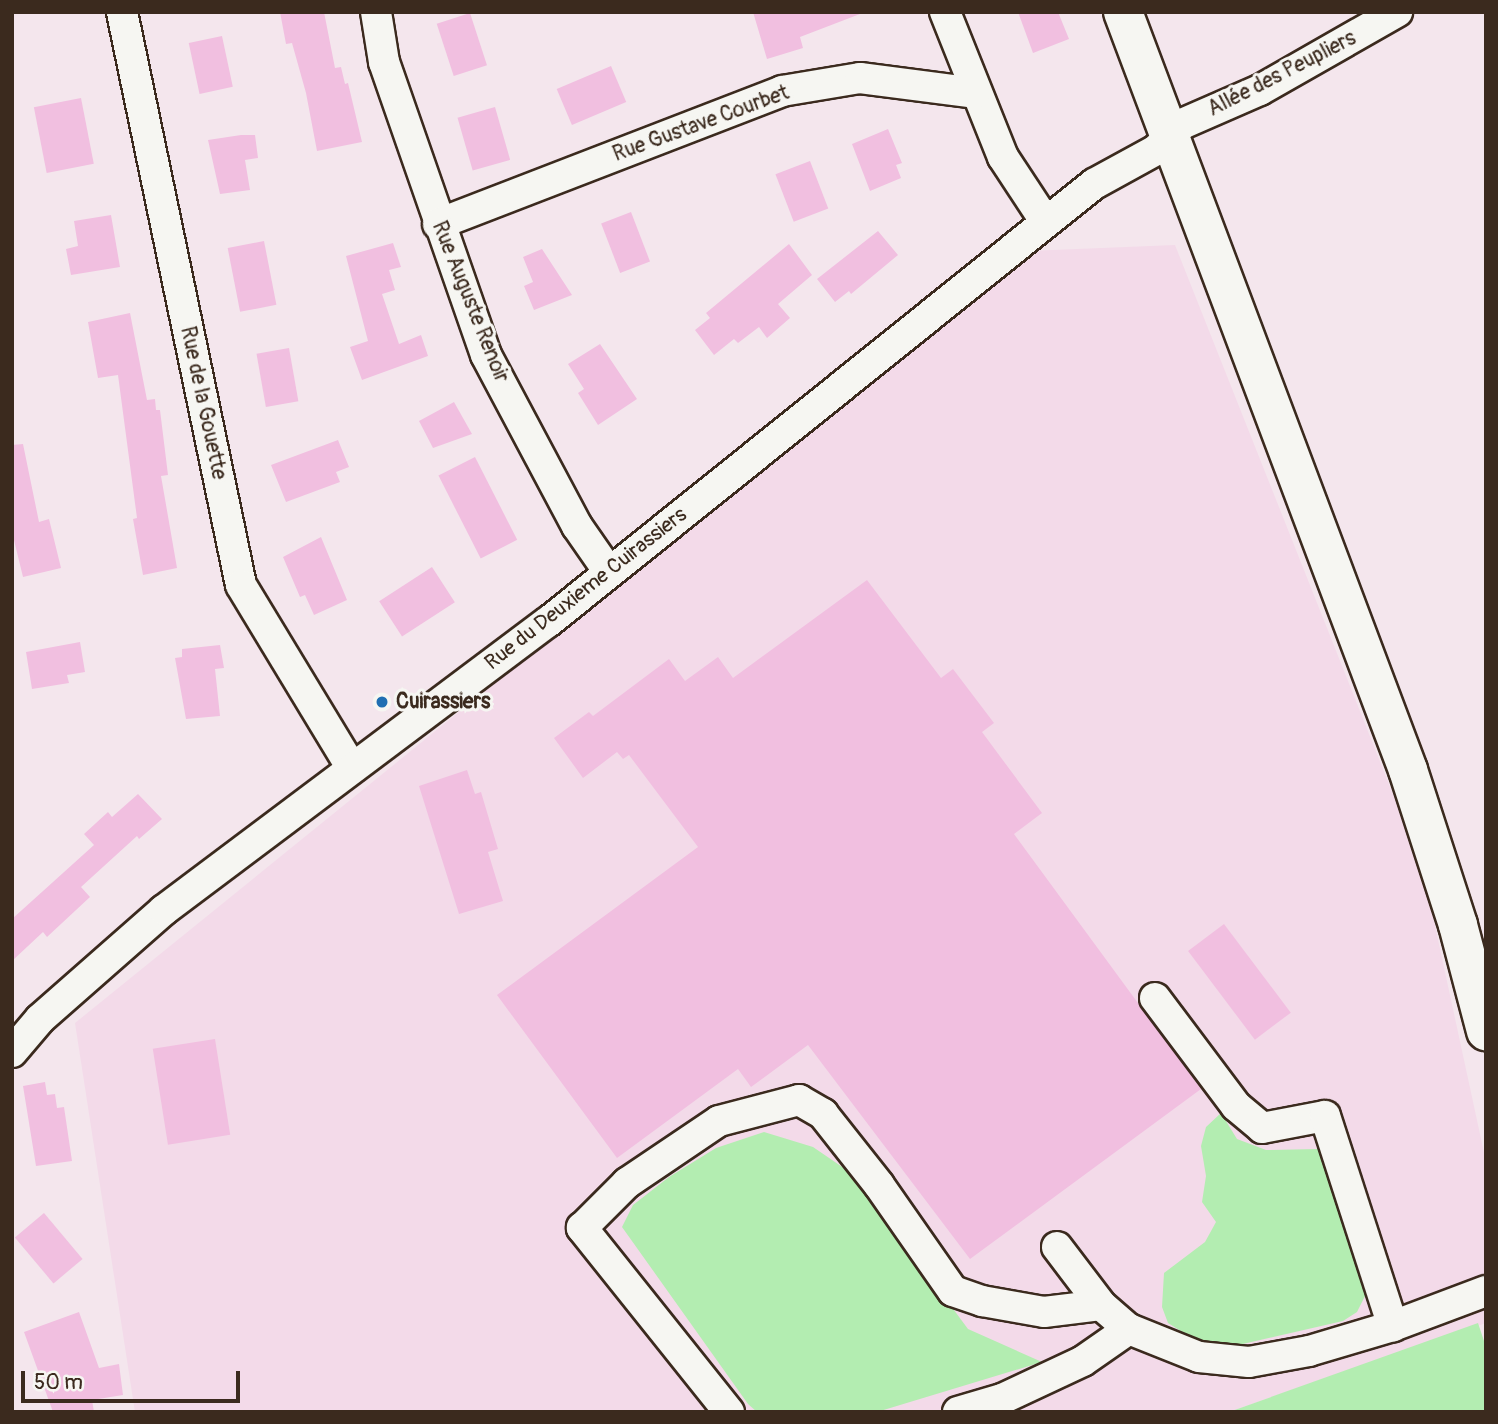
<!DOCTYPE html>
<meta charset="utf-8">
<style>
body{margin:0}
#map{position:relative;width:1498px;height:1424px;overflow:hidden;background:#f4e6ed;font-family:Pangolin,sans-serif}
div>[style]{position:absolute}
.built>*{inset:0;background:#f3dae9}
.green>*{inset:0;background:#b3edb1}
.building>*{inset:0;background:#f1bfe0;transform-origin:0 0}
.roads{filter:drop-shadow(2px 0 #3b2a1e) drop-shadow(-2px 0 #3b2a1e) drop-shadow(0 2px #3b2a1e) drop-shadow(0 -2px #3b2a1e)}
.minor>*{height:30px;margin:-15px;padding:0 15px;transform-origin:15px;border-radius:15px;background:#f6f6f2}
.major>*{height:38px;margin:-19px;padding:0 19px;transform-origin:19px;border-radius:19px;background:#f6f6f2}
.dots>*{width:19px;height:19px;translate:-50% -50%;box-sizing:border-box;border:4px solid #f6f6f2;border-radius:50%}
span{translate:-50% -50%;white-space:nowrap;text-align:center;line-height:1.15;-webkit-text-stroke:6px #f6f6f2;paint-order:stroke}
.street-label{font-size:21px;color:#3b2a1e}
.poi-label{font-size:21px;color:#3b2a1e;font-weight:700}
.left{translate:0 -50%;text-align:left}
.frame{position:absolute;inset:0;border:14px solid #3b2a1e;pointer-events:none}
.scale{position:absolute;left:21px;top:1371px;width:219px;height:32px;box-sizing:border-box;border:4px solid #3b2a1e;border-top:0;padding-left:9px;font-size:21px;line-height:24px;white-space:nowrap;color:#3b2a1e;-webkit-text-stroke:5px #f6f6f2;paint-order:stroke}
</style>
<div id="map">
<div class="built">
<i style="clip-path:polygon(1175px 245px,1423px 870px,1486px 1162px,1486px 1323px,1229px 1412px,135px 1412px,75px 1023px,1028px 251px)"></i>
</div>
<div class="green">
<i style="clip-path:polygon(1221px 1113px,1237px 1139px,1266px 1150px,1318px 1149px,1325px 1158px,1366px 1294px,1357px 1312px,1343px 1321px,1234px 1346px,1208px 1343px,1184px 1333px,1168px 1323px,1162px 1307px,1164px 1273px,1205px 1242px,1216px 1222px,1202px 1202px,1206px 1176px,1201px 1146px,1206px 1127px)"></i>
<i style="clip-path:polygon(764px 1132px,813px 1147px,854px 1175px,968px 1329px,1042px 1362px,877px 1412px,757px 1412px,748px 1404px,622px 1227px,633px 1205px,669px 1177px,716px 1148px)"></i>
<i style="clip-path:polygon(1478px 1323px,1486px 1347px,1486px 1412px,1229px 1412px)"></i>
</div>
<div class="building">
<i style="clip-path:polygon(280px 12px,324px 12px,335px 68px,341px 67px,345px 84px,348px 83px,362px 142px,317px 151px,306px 93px,292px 43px,286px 44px)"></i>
<i style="clip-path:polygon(753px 12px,860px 12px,860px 14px,800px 37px,803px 48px,767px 59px)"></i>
<i style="clip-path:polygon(1018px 12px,1058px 12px,1069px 39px,1033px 53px)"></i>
<i style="left:470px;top:13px;width:55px;height:35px;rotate:72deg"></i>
<i style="left:222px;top:36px;width:52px;height:34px;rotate:78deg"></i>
<i style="left:611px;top:66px;width:39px;height:59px;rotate:67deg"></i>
<i style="left:81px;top:98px;width:67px;height:48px;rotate:79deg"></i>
<i style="left:495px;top:107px;width:55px;height:39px;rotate:74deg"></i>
<i style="clip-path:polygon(888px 129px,902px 163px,896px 165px,901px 178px,870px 191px,852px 144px)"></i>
<i style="clip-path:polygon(241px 135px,255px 135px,258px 158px,245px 160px,250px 190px,220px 194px,208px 140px)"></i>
<i style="left:810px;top:161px;width:51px;height:37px;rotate:69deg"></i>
<i style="left:631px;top:212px;width:53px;height:32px;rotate:69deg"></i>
<i style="clip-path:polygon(111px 215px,120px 267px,71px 275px,66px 249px,78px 246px,74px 221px)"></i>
<i style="clip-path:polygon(878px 231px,898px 255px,851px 294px,849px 291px,835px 302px,817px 279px)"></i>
<i style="left:264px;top:241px;width:65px;height:37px;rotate:79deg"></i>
<i style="clip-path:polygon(393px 243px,401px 267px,389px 270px,395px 290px,382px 294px,399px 344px,421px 335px,428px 356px,362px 380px,350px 347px,368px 341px,346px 256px)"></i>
<i style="clip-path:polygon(789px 244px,812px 275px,778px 304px,790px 318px,767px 338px,759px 327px,738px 343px,734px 339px,714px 355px,695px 330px,710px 318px,706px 313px)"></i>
<i style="clip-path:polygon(542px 249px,572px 295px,534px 310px,524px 286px,533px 282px,523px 257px)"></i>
<i style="clip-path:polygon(130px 313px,147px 400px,155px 399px,156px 410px,160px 410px,168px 475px,161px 476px,177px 568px,143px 575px,133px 519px,137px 518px,118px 375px,98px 378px,88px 322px)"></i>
<i style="clip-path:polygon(600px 344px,637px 399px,598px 425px,578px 393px,584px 389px,568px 364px)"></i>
<i style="left:289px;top:348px;width:54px;height:33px;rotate:80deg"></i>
<i style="clip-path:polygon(454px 402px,472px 434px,433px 448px,419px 421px)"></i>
<i style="clip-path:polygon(338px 440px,349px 467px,336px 472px,340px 482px,286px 502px,271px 465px)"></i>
<i style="clip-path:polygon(23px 444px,39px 522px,49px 519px,61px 568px,23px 577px,12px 532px,12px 445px)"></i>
<i style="left:475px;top:457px;width:93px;height:41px;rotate:63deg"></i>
<i style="clip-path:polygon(321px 537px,347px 600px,314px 615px,305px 595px,300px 597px,283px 557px)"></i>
<i style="left:432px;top:567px;width:42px;height:63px;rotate:57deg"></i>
<i style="clip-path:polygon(867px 580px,941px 678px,953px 669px,994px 723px,982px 732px,1042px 813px,1014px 834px,1201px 1089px,970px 1259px,808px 1045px,751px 1087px,738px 1069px,617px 1158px,497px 995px,698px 847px,629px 755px,623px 759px,617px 752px,583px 778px,554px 738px,589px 712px,593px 716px,669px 659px,685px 681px,718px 657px,733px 678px)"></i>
<i style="clip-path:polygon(80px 642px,85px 672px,67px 675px,69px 683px,32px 689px,26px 652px)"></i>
<i style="clip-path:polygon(220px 645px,224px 668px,215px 669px,220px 716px,186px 719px,175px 658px,182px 657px,182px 649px)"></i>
<i style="clip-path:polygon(467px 770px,475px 794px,481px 792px,498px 849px,488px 852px,503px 901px,459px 914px,419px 786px)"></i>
<i style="clip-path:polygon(138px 794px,162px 819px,139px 839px,137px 836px,81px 887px,90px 897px,47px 937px,43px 932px,12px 961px,12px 919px,94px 845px,84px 834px,108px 812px,112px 817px)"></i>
<i style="left:1224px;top:924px;width:111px;height:45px;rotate:53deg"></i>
<i style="left:215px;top:1039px;width:97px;height:63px;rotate:81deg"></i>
<i style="clip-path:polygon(45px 1082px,47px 1095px,55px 1094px,57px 1108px,64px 1107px,72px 1161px,36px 1166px,23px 1086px)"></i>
<i style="left:44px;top:1213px;width:60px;height:38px;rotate:50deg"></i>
<i style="clip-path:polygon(79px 1312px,99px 1368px,119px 1364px,123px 1395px,92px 1400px,94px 1412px,53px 1412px,24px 1332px)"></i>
</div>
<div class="roads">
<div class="minor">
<i style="left:122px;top:12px;width:585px;rotate:78.27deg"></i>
<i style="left:241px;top:585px;width:214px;rotate:58.8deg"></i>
<i style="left:376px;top:12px;width:51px;rotate:80.9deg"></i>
<i style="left:384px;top:62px;width:310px;rotate:70.8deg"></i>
<i style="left:486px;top:355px;width:194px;rotate:62deg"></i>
<i style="left:577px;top:526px;width:56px;rotate:55.2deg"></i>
<i style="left:945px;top:12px;width:156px;rotate:68.2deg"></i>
<i style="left:1003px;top:157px;width:77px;rotate:56.7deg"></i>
<i style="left:438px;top:224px;width:369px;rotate:-21.1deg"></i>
<i style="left:782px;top:91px;width:79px;rotate:-9.5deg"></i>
<i style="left:860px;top:78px;width:116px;rotate:7.4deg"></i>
<i style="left:1155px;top:998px;width:135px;rotate:53.1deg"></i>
<i style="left:1236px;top:1106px;width:34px;rotate:40deg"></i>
<i style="left:1262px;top:1128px;width:64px;rotate:-10.8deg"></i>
<i style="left:1325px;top:1116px;width:221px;rotate:72.1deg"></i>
<i style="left:1393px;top:1326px;width:99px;rotate:-20.6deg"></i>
<i style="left:12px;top:1052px;width:43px;rotate:-49.7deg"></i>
<i style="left:40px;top:1019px;width:165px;rotate:-41.3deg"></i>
<i style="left:164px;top:910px;width:480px;rotate:-36.9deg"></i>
<i style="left:548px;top:622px;width:700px;rotate:-38.74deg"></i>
<i style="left:1094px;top:184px;width:71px;rotate:-28.7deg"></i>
<i style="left:1156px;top:150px;width:37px;rotate:-45deg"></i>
<i style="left:1182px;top:124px;width:85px;rotate:-23.6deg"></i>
<i style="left:1260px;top:90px;width:158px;rotate:-29.7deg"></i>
<i style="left:1057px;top:1247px;width:73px;rotate:52.8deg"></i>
<i style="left:1101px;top:1305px;width:37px;rotate:41deg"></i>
<i style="left:1129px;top:1329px;width:75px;rotate:21.8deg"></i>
<i style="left:1199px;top:1357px;width:50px;rotate:5.7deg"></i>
<i style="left:1249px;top:1362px;width:61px;rotate:-10.4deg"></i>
<i style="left:1309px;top:1351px;width:88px;rotate:-16.6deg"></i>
<i style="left:729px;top:1412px;width:236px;rotate:-128.6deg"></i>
<i style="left:582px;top:1228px;width:64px;rotate:-45deg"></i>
<i style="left:627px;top:1183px;width:111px;rotate:-34deg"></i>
<i style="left:719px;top:1121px;width:83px;rotate:-14.7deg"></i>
<i style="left:799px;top:1100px;width:28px;rotate:30deg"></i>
<i style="left:823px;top:1114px;width:90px;rotate:51.7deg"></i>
<i style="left:879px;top:1185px;width:129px;rotate:55.1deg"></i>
<i style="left:953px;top:1291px;width:31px;rotate:19deg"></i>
<i style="left:982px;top:1301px;width:63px;rotate:10.1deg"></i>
<i style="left:1044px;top:1312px;width:57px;rotate:-7deg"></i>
<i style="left:958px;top:1412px;width:46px;rotate:-16.5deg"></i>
<i style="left:1002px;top:1399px;width:89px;rotate:-25.1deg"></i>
<i style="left:1083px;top:1361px;width:56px;rotate:-34.8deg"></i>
</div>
<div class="major">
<i style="left:1123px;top:12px;width:810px;rotate:69.39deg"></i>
<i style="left:1408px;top:770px;width:163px;rotate:72.1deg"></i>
<i style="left:1458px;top:925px;width:110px;rotate:75.2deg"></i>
</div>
</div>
<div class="dots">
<i style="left:382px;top:702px;background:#1f6fb2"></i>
</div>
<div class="street-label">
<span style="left:1282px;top:74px;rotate:-27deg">Allée des Peupliers</span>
<span style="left:701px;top:124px;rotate:-20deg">Rue Gustave Courbet</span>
<span style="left:470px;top:302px;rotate:68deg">Rue Auguste Renoir</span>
<span style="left:203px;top:403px;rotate:78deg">Rue de la Gouette</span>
<span style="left:586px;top:589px;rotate:-38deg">Rue du Deuxieme Cuirassiers</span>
</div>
<div class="poi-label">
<span class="left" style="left:396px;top:702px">Cuirassiers</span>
</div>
<div class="frame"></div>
<div class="scale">50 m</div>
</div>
